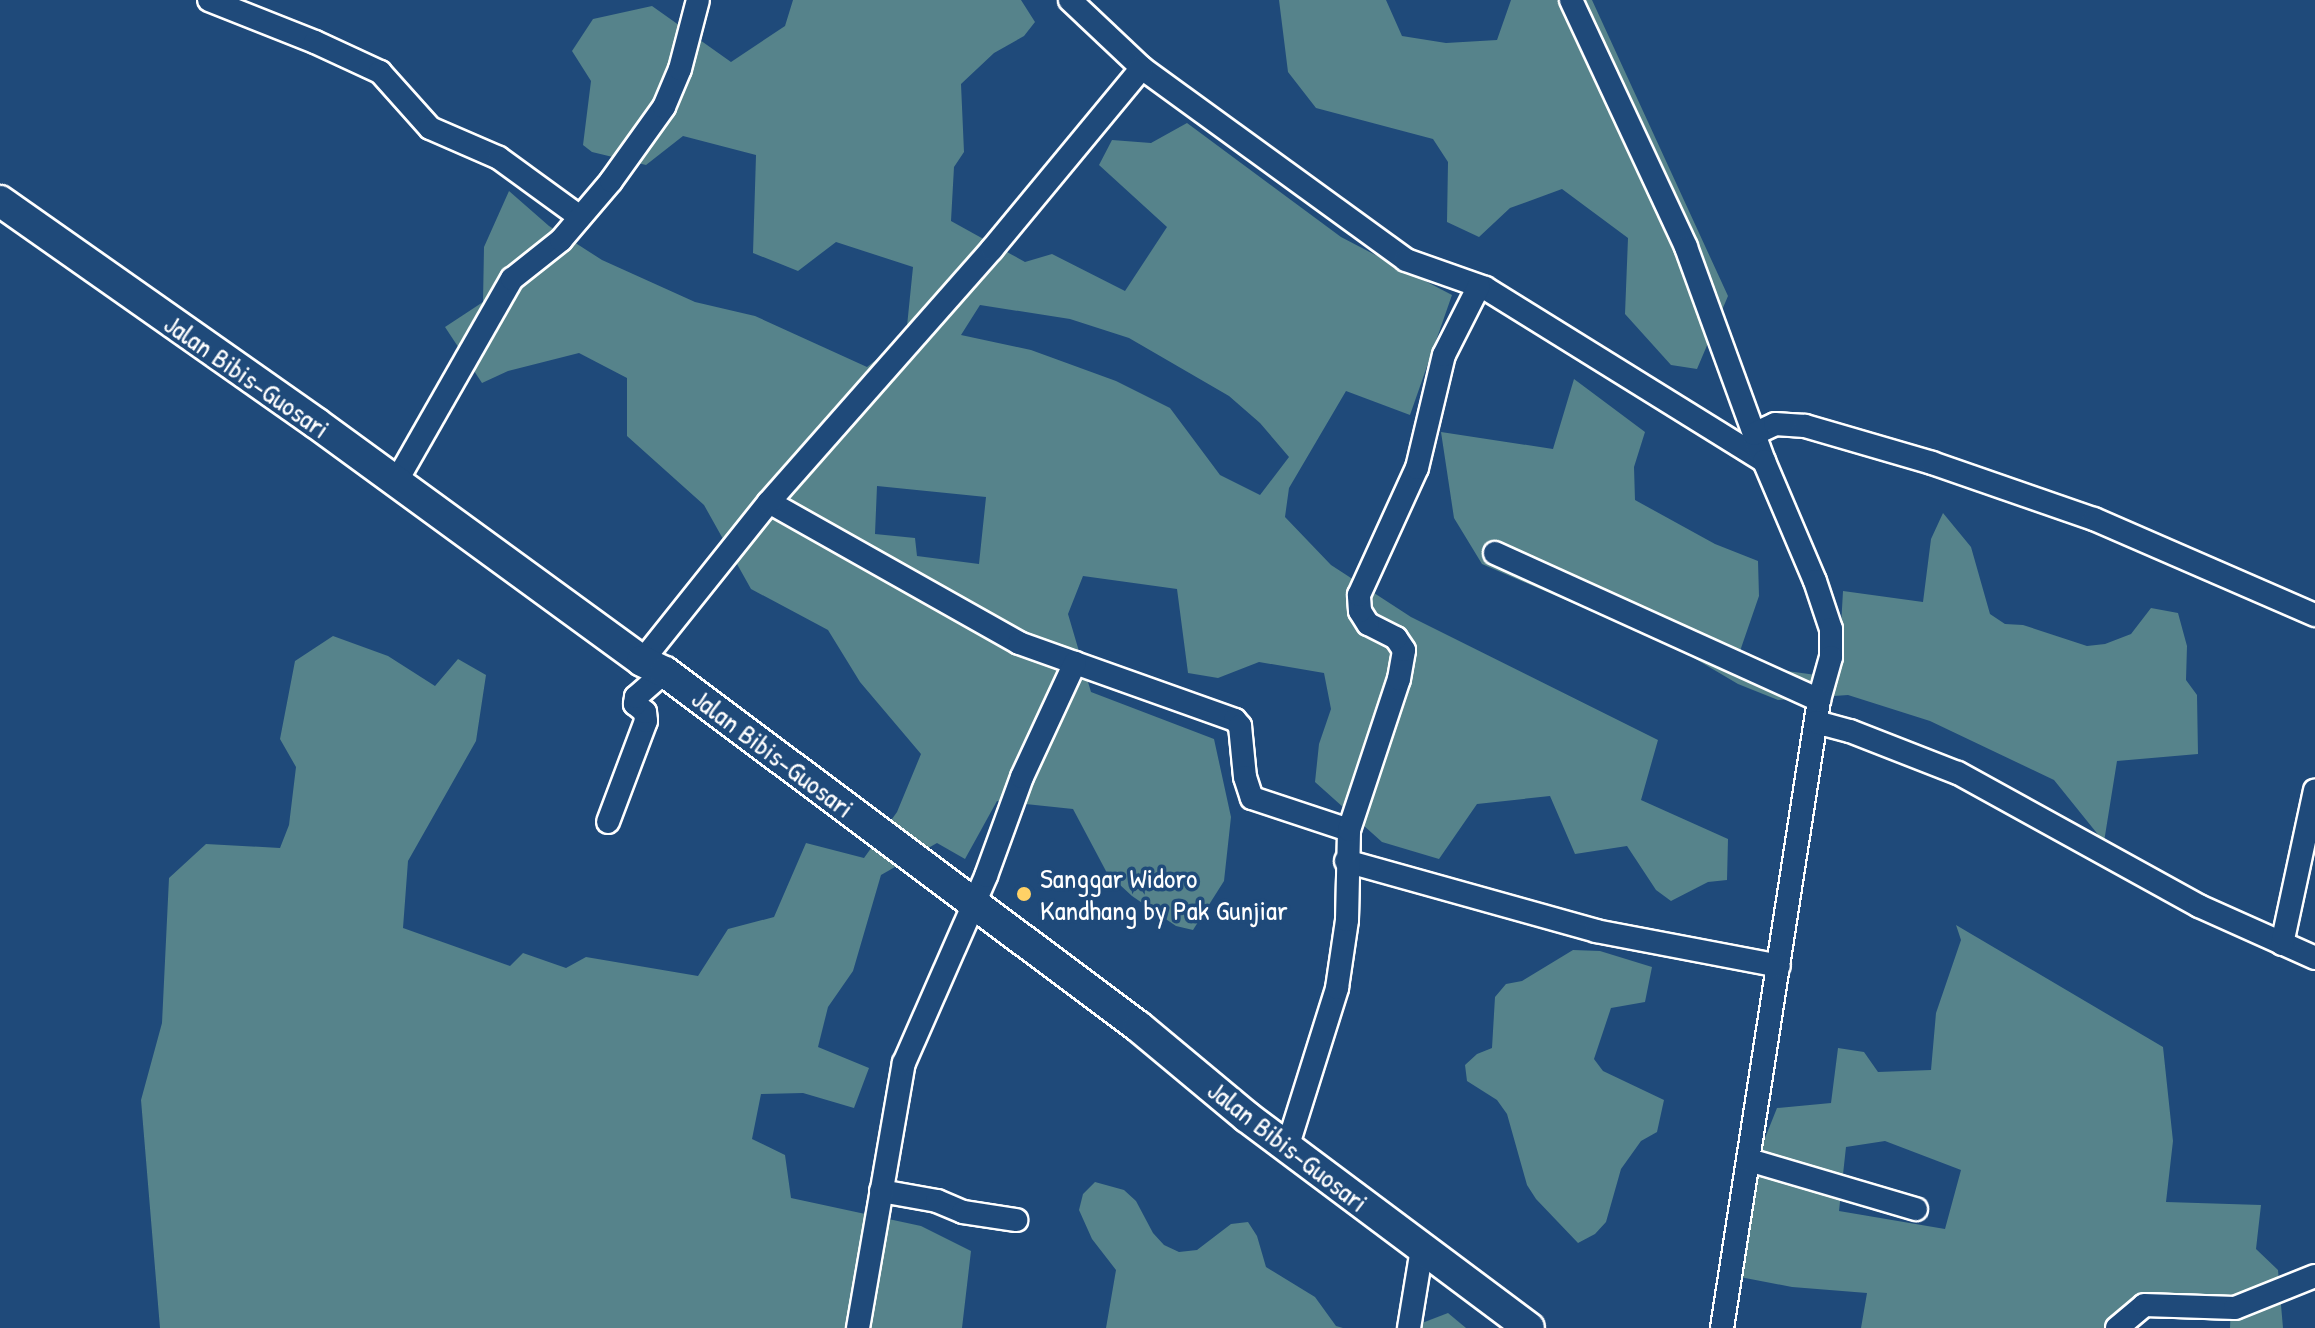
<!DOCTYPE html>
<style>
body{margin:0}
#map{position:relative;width:2315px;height:1328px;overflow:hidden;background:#1f4a7a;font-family:"Patrick Hand",sans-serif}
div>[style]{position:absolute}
.green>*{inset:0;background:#56838b}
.roads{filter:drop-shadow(2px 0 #fff) drop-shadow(-2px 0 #fff) drop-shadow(0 2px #fff) drop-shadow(0 -2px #fff)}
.street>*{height:22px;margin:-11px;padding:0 11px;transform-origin:11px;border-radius:11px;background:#1f4a7a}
.secondary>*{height:30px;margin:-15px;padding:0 15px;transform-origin:15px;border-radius:15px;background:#1f4a7a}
.dots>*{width:22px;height:22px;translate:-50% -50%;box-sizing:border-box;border:4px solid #1f4a7a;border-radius:50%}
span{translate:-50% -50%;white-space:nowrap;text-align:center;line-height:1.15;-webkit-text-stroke:7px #1f4a7a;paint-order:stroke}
.street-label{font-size:28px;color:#fff}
.poi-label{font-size:28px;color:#fff}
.left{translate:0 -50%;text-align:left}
</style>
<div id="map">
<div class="green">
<i style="clip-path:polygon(evenodd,793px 0,1021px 0,1035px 22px,1024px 36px,994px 53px,961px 84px,964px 152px,954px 167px,951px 221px,1025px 262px,1052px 254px,1125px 291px,1167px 227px,1099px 165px,1112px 140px,1151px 143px,1187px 123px,1341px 237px,1452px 295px,1410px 415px,1346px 391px,1289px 488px,1285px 517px,1331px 565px,1411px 617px,1658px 740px,1641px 800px,1728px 839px,1727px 880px,1708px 882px,1671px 901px,1656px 890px,1627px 846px,1575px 854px,1550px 796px,1477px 804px,1439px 859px,1382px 842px,1315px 782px,1319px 744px,1331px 709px,1324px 673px,1259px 662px,1218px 678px,1188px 673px,1177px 589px,1083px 576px,1068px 614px,1091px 692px,1214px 739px,1231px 817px,1224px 881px,1193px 930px,1176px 926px,1132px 896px,1107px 873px,1073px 809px,997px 801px,965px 859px,937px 843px,881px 875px,853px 971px,828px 1007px,818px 1047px,869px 1068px,854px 1108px,803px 1093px,761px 1094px,752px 1139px,785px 1155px,791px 1198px,921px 1226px,971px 1251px,962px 1328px,160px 1328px,141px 1100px,162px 1023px,169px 878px,206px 844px,280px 848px,289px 825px,296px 767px,280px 739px,295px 661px,333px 636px,388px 656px,435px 686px,458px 659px,486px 675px,476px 741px,408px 861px,403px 928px,510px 966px,523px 953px,566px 968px,586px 957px,698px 976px,728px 929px,774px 917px,806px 843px,864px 858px,897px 812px,921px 754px,860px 682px,828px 630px,751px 589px,704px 505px,627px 436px,627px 378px,579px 353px,508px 371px,482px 383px,445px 327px,483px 302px,484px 247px,509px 191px,549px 226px,602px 260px,695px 302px,755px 316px,867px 367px,906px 336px,913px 267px,836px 242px,798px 271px,753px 253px,756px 155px,683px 136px,646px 165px,592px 152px,583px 145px,591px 81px,572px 51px,593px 19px,652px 6px,731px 62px,785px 26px,793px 0,980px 305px,1070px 319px,1129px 338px,1229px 396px,1260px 423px,1289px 457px,1260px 495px,1220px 475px,1170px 408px,1116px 381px,1031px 350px,961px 335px,980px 305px,793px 0,877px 486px,986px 497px,979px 564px,917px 556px,915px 538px,875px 534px,877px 486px)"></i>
<i style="clip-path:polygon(1279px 0,1386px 0,1402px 36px,1446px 43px,1497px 40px,1511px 0,1592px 0,1728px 296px,1697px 369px,1671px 365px,1625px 314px,1628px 238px,1562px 189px,1510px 208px,1479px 237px,1447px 222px,1448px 162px,1433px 139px,1316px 108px,1288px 72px)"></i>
<i style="clip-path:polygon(1574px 379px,1645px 432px,1634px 467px,1635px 500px,1715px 544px,1758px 561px,1759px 596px,1739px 654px,1766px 668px,1838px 678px,1843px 591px,1923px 602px,1931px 539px,1943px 513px,1971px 547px,1990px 614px,2005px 624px,2023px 625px,2087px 646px,2105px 644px,2131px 634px,2151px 608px,2178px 613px,2187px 646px,2186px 680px,2197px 695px,2198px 754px,2117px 761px,2104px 842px,2054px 780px,1930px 721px,1848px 695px,1778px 700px,1738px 684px,1677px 648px,1482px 564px,1454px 518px,1441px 432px,1553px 449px)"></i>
<i style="clip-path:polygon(evenodd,1956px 925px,2163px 1047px,2173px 1141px,2166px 1202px,2261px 1205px,2256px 1249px,2278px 1270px,2283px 1328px,2230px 1328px,2231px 1299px,2140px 1292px,2130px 1328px,1861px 1328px,1867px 1293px,1792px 1287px,1740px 1277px,1763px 1143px,1777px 1108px,1831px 1103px,1838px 1048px,1864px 1052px,1878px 1072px,1931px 1070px,1936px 1013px,1961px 940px,1956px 925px,1885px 1141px,1961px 1170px,1945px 1229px,1839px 1211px,1846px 1147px,1885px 1141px)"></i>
<i style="clip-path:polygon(1573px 950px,1600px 951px,1652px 967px,1645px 1002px,1611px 1008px,1594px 1059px,1603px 1071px,1664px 1100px,1657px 1132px,1641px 1141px,1621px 1169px,1606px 1222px,1595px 1234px,1578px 1243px,1536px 1199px,1527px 1185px,1507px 1114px,1497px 1100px,1467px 1081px,1465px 1065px,1477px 1054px,1492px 1048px,1495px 997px,1506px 984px,1522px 981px)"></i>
<i style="clip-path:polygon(1095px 1182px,1124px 1190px,1136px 1201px,1153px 1233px,1164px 1245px,1179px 1252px,1197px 1250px,1231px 1224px,1248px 1222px,1257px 1236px,1266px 1267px,1315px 1297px,1336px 1326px,1343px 1328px,1106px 1328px,1116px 1270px,1092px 1239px,1079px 1210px,1083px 1194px)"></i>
<i style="clip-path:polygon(1448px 1313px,1466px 1328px,1409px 1328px)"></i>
</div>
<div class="roads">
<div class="street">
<i style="left:209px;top:0;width:114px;rotate:21.6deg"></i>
<i style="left:315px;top:42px;width:72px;rotate:24.8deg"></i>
<i style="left:380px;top:72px;width:75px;rotate:48.2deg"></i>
<i style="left:430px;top:128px;width:75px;rotate:23.5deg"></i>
<i style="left:499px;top:158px;width:100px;rotate:36.1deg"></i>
<i style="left:1070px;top:0;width:99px;rotate:43.4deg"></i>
<i style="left:1142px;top:68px;width:326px;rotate:36deg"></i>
<i style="left:1406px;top:260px;width:84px;rotate:19.5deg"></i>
<i style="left:1485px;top:288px;width:328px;rotate:31.8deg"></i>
<i style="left:1571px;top:0;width:272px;rotate:65deg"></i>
<i style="left:1686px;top:247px;width:228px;rotate:70deg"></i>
<i style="left:1764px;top:461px;width:130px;rotate:67deg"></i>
<i style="left:1815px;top:581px;width:51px;rotate:71.6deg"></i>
<i style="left:1831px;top:629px;width:28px;rotate:90deg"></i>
<i style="left:1831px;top:657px;width:45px;rotate:105.6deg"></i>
<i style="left:1819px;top:700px;width:635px;rotate:98.78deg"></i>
<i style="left:1754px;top:434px;width:23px;rotate:-25deg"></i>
<i style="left:1775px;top:424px;width:30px;rotate:4deg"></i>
<i style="left:1805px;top:426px;width:132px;rotate:16.2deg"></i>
<i style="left:1932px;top:463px;width:171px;rotate:19.1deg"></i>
<i style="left:2094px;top:519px;width:241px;rotate:23.5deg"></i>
<i style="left:396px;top:482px;width:234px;rotate:-60.3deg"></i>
<i style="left:512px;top:279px;width:63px;rotate:-38.5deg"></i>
<i style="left:561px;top:240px;width:77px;rotate:-49.7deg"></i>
<i style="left:611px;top:181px;width:91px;rotate:-54.4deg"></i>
<i style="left:664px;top:107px;width:41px;rotate:-67.2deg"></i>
<i style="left:680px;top:69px;width:71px;rotate:-75.4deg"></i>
<i style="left:769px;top:502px;width:287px;rotate:29.4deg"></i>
<i style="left:1019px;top:643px;width:229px;rotate:19.6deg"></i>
<i style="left:1235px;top:720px;width:8px;rotate:50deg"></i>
<i style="left:1240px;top:726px;width:51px;rotate:84.4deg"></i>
<i style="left:1245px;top:777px;width:22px;rotate:72deg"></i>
<i style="left:1252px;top:798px;width:102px;rotate:18.3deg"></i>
<i style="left:1495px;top:553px;width:356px;rotate:24.4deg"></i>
<i style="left:642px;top:661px;width:203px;rotate:-51.4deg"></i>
<i style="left:769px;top:502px;width:337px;rotate:-48.6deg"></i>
<i style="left:992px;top:249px;width:235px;rotate:-50.4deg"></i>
<i style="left:1816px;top:722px;width:35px;rotate:15deg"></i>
<i style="left:1850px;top:731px;width:116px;rotate:21.3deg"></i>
<i style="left:1958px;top:773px;width:275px;rotate:28.9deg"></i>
<i style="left:2199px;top:906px;width:127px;rotate:24.1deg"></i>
<i style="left:608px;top:822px;width:108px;rotate:-69.4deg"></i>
<i style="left:646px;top:721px;width:9px;rotate:-96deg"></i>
<i style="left:645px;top:712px;width:13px;rotate:-141deg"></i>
<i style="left:635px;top:704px;width:7px;rotate:-82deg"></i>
<i style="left:636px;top:697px;width:38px;rotate:-41deg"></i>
<i style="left:1346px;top:861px;width:260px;rotate:15.6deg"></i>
<i style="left:1596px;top:931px;width:186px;rotate:10.8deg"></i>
<i style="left:2282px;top:944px;width:157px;rotate:-77.9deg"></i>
<i style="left:1287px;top:1148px;width:168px;rotate:-72.6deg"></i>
<i style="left:1337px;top:988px;width:69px;rotate:-81.6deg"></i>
<i style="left:1347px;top:920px;width:90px;rotate:-88.7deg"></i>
<i style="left:1349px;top:830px;width:159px;rotate:-71.7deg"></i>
<i style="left:1399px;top:679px;width:29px;rotate:-80deg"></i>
<i style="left:1404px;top:650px;width:14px;rotate:-124deg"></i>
<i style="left:1396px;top:638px;width:31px;rotate:-153deg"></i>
<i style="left:1368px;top:624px;width:15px;rotate:-122deg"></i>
<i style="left:1360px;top:611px;width:16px;rotate:-94deg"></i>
<i style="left:1359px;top:595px;width:140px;rotate:-65.5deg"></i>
<i style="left:1417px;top:468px;width:116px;rotate:-76.6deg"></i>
<i style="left:1444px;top:355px;width:77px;rotate:-63.1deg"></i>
<i style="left:1749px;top:1160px;width:174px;rotate:16.4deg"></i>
<i style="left:881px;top:1191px;width:57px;rotate:10.1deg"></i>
<i style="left:937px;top:1201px;width:28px;rotate:23deg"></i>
<i style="left:963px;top:1212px;width:54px;rotate:8.6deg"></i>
<i style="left:858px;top:1328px;width:269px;rotate:-80.2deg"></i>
<i style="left:904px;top:1063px;width:204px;rotate:-66.3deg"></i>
<i style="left:986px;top:876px;width:105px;rotate:-70deg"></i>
<i style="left:1022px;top:777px;width:126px;rotate:-65.1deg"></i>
<i style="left:1409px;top:1328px;width:80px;rotate:-80.7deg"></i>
<i style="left:2117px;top:1328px;width:35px;rotate:-40deg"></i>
<i style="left:2144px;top:1305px;width:91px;rotate:1.9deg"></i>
<i style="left:2235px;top:1308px;width:86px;rotate:-21.8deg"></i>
</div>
<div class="secondary">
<i style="left:0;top:201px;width:386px;rotate:35.1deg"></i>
<i style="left:316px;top:423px;width:404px;rotate:36.1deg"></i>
<i style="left:642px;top:661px;width:25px;rotate:26deg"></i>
<i style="left:665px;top:672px;width:592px;rotate:36.83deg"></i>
<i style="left:1139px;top:1027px;width:141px;rotate:39.8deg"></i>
<i style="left:1247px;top:1117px;width:352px;rotate:36.8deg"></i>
</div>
</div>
<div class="dots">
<i style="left:1024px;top:894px;background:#ffd166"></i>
</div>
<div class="street-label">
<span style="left:247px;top:376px;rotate:35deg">Jalan Bibis-Guosari</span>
<span style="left:773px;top:753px;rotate:37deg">Jalan Bibis-Guosari</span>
<span style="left:1288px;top:1146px;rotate:38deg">Jalan Bibis-Guosari</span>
</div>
<div class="poi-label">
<span class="left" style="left:1040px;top:894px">Sanggar Widoro<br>Kandhang by Pak Gunjiar</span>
</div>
</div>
